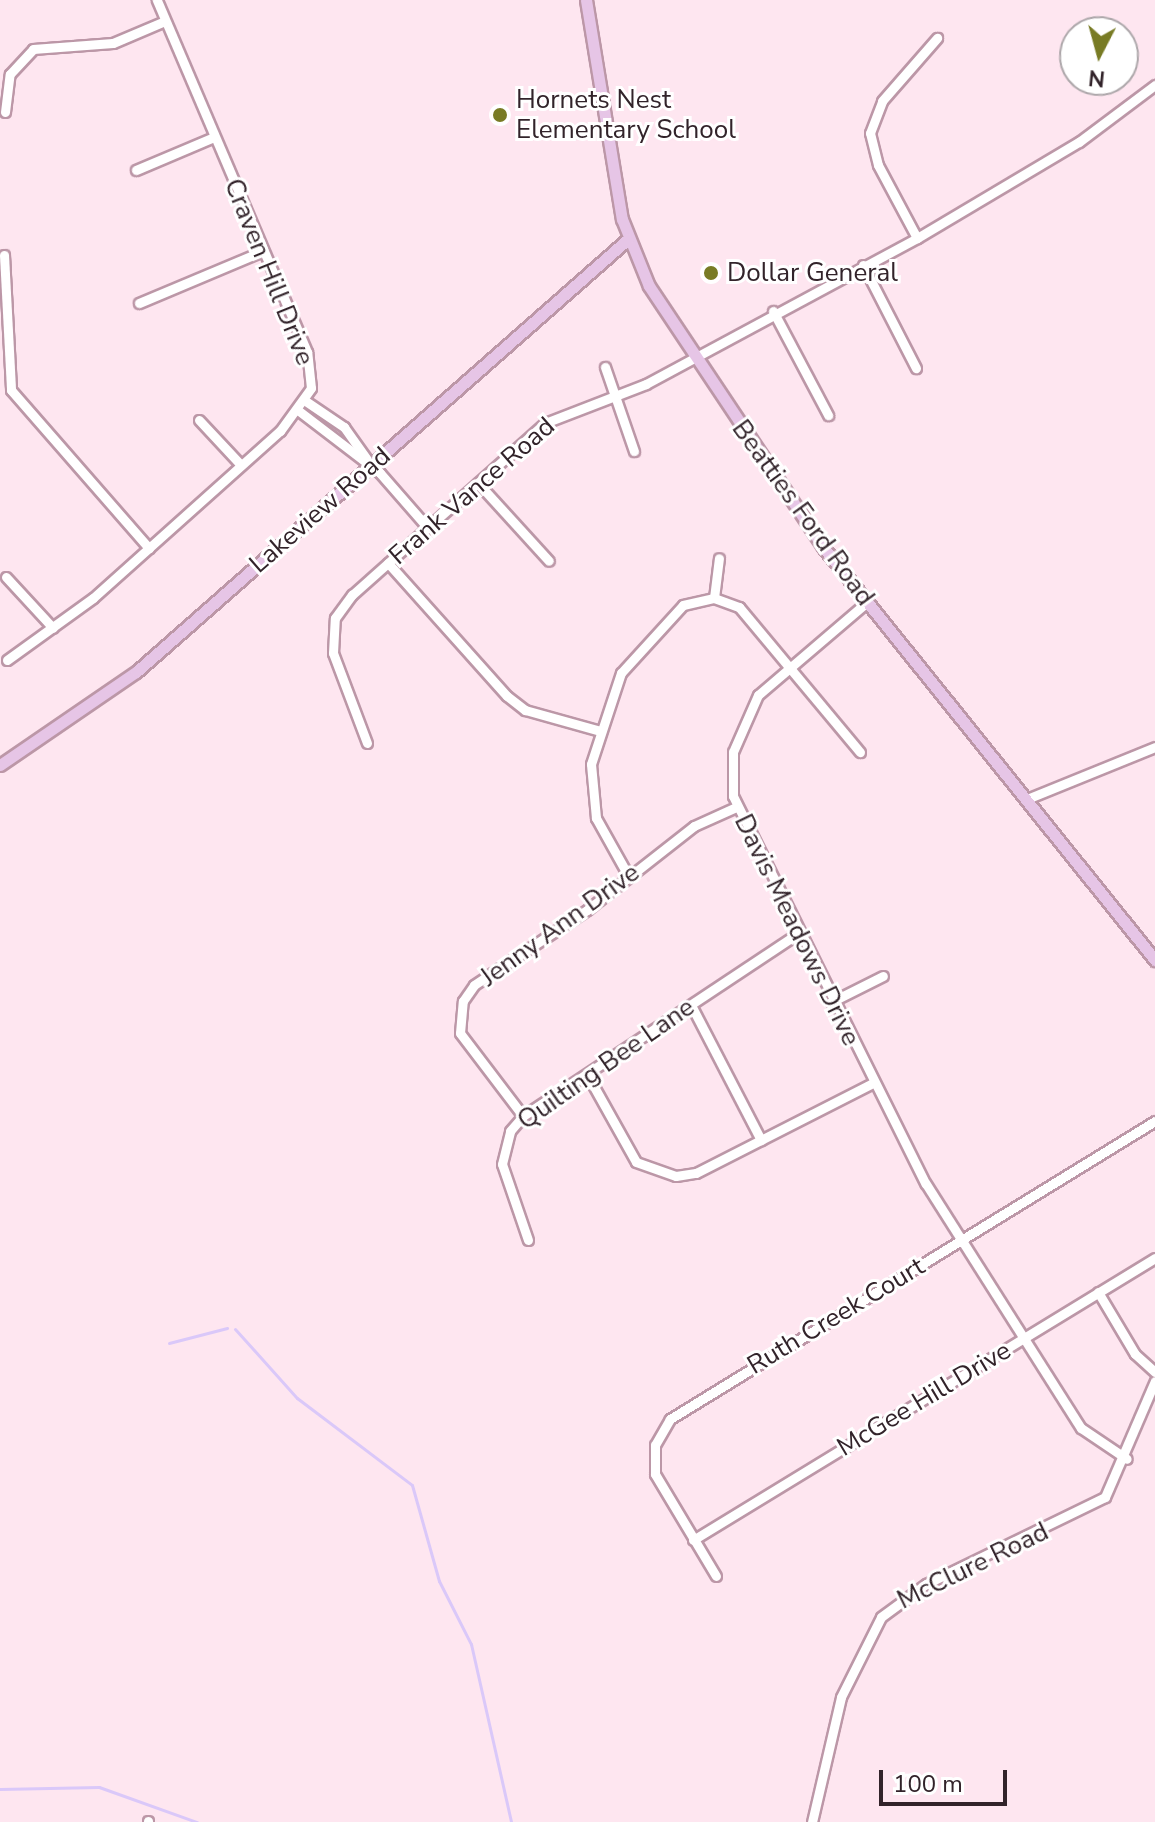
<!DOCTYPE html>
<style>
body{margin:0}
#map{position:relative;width:1155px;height:1822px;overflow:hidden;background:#fee6f0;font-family:"Nunito Sans",sans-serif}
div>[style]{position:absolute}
.stream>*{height:3px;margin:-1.5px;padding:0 1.5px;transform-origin:1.5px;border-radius:1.5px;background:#dac8f9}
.roads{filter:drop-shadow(2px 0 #bc97a7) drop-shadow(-2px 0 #bc97a7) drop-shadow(0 2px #bc97a7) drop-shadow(0 -2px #bc97a7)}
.minor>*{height:9px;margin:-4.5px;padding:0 4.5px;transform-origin:4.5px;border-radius:4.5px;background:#fff}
.major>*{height:11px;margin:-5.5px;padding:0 5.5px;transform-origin:5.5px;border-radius:5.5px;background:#e6c5e6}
.dots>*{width:22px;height:22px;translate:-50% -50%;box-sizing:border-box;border:4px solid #fff;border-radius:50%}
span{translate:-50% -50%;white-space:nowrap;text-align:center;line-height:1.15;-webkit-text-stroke:6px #fff;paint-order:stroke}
.poi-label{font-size:26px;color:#32232a}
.left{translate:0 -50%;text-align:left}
.street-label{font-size:26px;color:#32232a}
.north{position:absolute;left:1059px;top:16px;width:80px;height:80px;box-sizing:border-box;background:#fff;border:2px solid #ada7aa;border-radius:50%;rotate:186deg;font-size:22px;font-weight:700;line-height:32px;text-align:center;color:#32232a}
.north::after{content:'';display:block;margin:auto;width:28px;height:36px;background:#787b24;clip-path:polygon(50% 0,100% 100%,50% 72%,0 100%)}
.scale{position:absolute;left:879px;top:1770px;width:128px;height:36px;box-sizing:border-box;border:4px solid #32232a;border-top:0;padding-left:10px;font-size:24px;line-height:28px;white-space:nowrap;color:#32232a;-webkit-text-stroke:6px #fff;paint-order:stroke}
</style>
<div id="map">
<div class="stream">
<i style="left:235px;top:1329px;width:93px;rotate:48.1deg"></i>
<i style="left:297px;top:1398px;width:144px;rotate:37.1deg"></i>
<i style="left:412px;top:1485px;width:100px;rotate:74.3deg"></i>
<i style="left:439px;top:1581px;width:71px;rotate:63.1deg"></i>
<i style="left:471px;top:1644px;width:182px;rotate:77.3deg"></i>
<i style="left:169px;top:1343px;width:60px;rotate:-14.5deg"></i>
<i style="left:0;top:1789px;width:99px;rotate:-1.2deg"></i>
<i style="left:99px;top:1787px;width:104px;rotate:19.7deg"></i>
</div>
<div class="roads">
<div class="minor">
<i style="left:5px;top:112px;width:38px;rotate:-83deg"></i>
<i style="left:10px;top:74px;width:34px;rotate:-47deg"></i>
<i style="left:33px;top:49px;width:80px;rotate:-4.3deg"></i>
<i style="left:113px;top:43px;width:56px;rotate:-22.9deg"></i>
<i style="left:136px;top:170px;width:85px;rotate:-22.9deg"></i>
<i style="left:917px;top:238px;width:83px;rotate:-118.1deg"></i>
<i style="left:878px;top:165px;width:33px;rotate:-104deg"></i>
<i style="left:870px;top:133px;width:34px;rotate:-69deg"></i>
<i style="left:882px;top:101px;width:84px;rotate:-48.9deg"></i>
<i style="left:4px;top:255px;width:135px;rotate:87deg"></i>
<i style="left:11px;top:390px;width:210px;rotate:48.9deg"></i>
<i style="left:863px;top:265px;width:116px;rotate:62.8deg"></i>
<i style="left:139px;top:303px;width:134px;rotate:-22.8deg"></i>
<i style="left:773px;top:311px;width:118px;rotate:62.1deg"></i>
<i style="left:605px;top:367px;width:89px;rotate:71deg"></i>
<i style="left:307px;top:402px;width:45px;rotate:34deg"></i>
<i style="left:344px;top:427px;width:47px;rotate:54.6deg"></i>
<i style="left:299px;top:411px;width:102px;rotate:37.4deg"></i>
<i style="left:380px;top:473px;width:73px;rotate:48.9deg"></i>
<i style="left:199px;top:420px;width:60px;rotate:47deg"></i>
<i style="left:478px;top:483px;width:105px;rotate:47.7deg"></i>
<i style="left:388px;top:563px;width:178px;rotate:48.2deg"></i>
<i style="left:507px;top:696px;width:23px;rotate:38deg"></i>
<i style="left:525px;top:710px;width:78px;rotate:15.6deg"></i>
<i style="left:6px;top:577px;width:69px;rotate:47.3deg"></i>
<i style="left:714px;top:598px;width:40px;rotate:-82.9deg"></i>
<i style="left:867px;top:602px;width:143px;rotate:139.5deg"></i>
<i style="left:758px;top:695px;width:62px;rotate:113.7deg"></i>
<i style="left:733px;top:752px;width:44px;rotate:90deg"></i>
<i style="left:733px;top:796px;width:433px;rotate:63.6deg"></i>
<i style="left:926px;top:1184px;width:289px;rotate:57.6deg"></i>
<i style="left:1081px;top:1428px;width:55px;rotate:34deg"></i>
<i style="left:7px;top:660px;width:106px;rotate:-35.8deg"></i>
<i style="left:93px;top:598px;width:251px;rotate:-41.8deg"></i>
<i style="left:280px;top:431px;width:53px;rotate:-54.2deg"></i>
<i style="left:311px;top:388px;width:36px;rotate:-96deg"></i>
<i style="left:307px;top:352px;width:383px;rotate:-113.1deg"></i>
<i style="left:367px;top:743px;width:96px;rotate:-110.7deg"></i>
<i style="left:333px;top:653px;width:35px;rotate:-87deg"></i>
<i style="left:335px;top:618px;width:29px;rotate:-54deg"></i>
<i style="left:352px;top:595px;width:259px;rotate:-41.7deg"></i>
<i style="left:545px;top:423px;width:108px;rotate:-21.1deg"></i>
<i style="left:646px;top:384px;width:308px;rotate:-28.3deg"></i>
<i style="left:917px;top:238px;width:188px;rotate:-30.7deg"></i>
<i style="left:1079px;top:142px;width:95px;rotate:-36.9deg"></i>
<i style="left:1027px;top:799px;width:138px;rotate:-22.1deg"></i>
<i style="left:629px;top:877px;width:68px;rotate:-119.2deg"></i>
<i style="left:596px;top:818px;width:54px;rotate:-95.3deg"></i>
<i style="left:591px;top:764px;width:96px;rotate:-71.8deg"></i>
<i style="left:621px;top:673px;width:92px;rotate:-47.6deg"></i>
<i style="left:683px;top:605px;width:32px;rotate:-13deg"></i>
<i style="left:714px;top:598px;width:27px;rotate:20deg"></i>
<i style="left:739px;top:607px;width:189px;rotate:50.2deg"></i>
<i style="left:831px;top:1002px;width:58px;rotate:-26.6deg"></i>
<i style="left:692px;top:1007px;width:150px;rotate:62.6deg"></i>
<i style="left:588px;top:1076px;width:98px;rotate:60.8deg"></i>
<i style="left:636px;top:1162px;width:42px;rotate:19.3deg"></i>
<i style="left:676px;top:1176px;width:20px;rotate:-9deg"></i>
<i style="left:696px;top:1173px;width:199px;rotate:-27deg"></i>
<i style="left:523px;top:1116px;width:104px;rotate:-127.2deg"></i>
<i style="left:460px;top:1033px;width:32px;rotate:-85deg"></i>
<i style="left:463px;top:1001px;width:19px;rotate:-55deg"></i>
<i style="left:474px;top:985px;width:136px;rotate:-33.6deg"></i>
<i style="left:587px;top:910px;width:136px;rotate:-38.1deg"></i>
<i style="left:694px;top:826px;width:46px;rotate:-24.3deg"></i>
<i style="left:528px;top:1240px;width:80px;rotate:-108.9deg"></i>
<i style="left:502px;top:1164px;width:34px;rotate:-76deg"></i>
<i style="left:510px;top:1131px;width:20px;rotate:-49deg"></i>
<i style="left:523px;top:1116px;width:329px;rotate:-33.6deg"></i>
<i style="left:1098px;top:1292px;width:72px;rotate:59.2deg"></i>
<i style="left:1135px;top:1354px;width:27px;rotate:42deg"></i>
<i style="left:693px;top:1540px;width:541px;rotate:-31.4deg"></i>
<i style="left:716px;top:1576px;width:119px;rotate:-120.9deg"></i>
<i style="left:655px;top:1474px;width:29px;rotate:-90deg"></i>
<i style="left:655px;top:1445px;width:30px;rotate:-60deg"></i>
<i style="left:670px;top:1419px;width:569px;rotate:-31.57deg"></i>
<i style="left:148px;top:1822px;width:1px;rotate:-90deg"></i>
<i style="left:812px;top:1822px;width:128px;rotate:-76.9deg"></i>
<i style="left:841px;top:1697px;width:89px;rotate:-63.4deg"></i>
<i style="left:881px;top:1617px;width:56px;rotate:-36.3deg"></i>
<i style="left:926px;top:1584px;width:199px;rotate:-25.9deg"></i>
<i style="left:1105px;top:1497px;width:126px;rotate:-66.7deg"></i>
</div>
<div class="major">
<i style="left:586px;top:0;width:222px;rotate:80.7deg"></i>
<i style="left:622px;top:219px;width:72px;rotate:68.1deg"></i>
<i style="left:649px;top:286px;width:314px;rotate:56.3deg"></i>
<i style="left:823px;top:547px;width:530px;rotate:51.21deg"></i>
<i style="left:0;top:765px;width:165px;rotate:-34.4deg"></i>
<i style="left:136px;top:672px;width:655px;rotate:-41.35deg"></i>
</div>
</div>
<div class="dots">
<i style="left:500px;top:115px;background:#787b24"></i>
<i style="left:711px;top:273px;background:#787b24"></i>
</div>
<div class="poi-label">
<span class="left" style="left:516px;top:115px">Hornets Nest<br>Elementary School</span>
<span class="left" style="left:727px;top:273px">Dollar General</span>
</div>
<div class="street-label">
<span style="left:269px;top:272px;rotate:68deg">Craven Hill Drive</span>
<span style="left:472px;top:491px;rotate:-41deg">Frank Vance Road</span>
<span style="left:320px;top:510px;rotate:-41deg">Lakeview Road</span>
<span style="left:803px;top:513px;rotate:54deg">Beatties Ford Road</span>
<span style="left:560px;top:925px;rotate:-36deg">Jenny Ann Drive</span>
<span style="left:797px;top:930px;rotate:64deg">Davis Meadows Drive</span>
<span style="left:606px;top:1064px;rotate:-35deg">Quilting Bee Lane</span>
<span style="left:836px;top:1316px;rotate:-31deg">Ruth Creek Court</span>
<span style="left:924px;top:1399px;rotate:-31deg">McGee Hill Drive</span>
<span style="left:973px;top:1566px;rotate:-26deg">McClure Road</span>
</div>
<div class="north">N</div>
<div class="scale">100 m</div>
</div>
